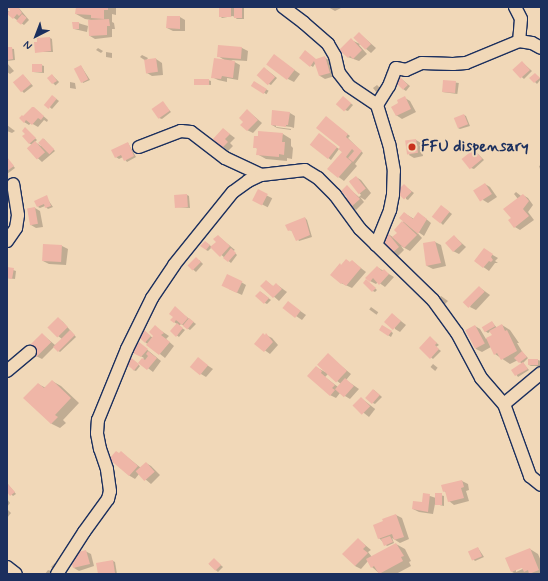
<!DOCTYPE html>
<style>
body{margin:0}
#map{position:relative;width:548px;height:581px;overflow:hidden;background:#f1d8b8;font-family:Mynerve,sans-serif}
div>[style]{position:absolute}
.shadow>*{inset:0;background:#0003;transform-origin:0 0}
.building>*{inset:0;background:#efb6a7;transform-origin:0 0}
.roads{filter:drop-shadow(1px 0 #1b2f5e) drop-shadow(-1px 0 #1b2f5e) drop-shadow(0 1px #1b2f5e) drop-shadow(0 -1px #1b2f5e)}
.minor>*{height:12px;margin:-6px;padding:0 6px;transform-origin:6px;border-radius:6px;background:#f1d8b8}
.dots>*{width:11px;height:11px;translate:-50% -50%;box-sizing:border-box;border:2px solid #f1d8b8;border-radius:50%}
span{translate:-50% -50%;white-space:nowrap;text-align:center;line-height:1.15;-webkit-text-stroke:4px #f1d8b8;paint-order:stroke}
.poi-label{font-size:16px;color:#1b2f5e;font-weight:700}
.left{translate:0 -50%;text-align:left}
.frame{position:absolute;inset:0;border:8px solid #1b2f5e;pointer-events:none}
.north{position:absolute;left:16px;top:16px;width:40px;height:40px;-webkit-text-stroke:3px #f1d8b8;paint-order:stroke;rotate:222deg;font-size:11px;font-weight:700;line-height:16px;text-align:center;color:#1b2f5e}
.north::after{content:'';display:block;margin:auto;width:14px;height:18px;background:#1b2f5e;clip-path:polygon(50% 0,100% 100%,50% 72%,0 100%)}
</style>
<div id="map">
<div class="shadow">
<i style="clip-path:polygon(9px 7px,18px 7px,29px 20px,24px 25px,7px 13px,7px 10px,10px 12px,12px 10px)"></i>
<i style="clip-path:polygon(77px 7px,116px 7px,116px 15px,112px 14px,112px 22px,114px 23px,115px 29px,112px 29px,112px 37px,95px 39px,90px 36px,97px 21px,85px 19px,76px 14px)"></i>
<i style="clip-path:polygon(220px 7px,244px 7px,244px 19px,237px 19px,233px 16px,222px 18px,220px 16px)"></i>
<i style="clip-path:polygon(328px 7px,343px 7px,335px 11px)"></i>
<i style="clip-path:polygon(180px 17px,185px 20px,185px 31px,173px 31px,167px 28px)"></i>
<i style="clip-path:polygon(78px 23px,88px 26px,87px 32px,74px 29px)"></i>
<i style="clip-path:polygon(359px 33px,376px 48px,371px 53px,360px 44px,359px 45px,367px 54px,359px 61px,348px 57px,351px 40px,360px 44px)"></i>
<i style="clip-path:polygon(50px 38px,52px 39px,53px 52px,36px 52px)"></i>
<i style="clip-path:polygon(219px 46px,242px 48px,248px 51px,247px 61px,231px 60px,240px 65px,238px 80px,227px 78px,227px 82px,218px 80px,212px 77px,226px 61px,218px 56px)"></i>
<i style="clip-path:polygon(7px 48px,14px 49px,15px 60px,7px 61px)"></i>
<i style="clip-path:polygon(98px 48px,103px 51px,101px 53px,96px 50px)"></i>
<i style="clip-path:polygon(106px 52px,112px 53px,112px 58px,106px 57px)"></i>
<i style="clip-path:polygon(142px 55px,148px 58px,146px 61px,156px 59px,162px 63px,163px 75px,152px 76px,147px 73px,146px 61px,140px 57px)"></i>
<i style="clip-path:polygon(324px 57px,330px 61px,335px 76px,325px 79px,320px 76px,316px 62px,313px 67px,300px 58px,317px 60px)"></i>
<i style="clip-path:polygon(279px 59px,300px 74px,294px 82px,288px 79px)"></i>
<i style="clip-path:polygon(7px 63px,14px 71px,10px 74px,7px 72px)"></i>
<i style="clip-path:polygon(524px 64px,532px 71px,524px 79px,514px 70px)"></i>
<i style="clip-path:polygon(41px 65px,44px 66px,44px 73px,33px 72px)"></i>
<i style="clip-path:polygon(81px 66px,90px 80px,83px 83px,75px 69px)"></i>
<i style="clip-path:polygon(267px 70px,277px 78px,271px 85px,269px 84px)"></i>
<i style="clip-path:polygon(535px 74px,541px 79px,537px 84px,531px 78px)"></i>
<i style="left:52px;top:75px;width:10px;height:5px;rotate:45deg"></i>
<i style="clip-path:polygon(398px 76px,410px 86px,406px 91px,403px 89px)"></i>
<i style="clip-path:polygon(25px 77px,33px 86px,24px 93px,22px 91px)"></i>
<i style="clip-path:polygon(208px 80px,211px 81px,211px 85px,195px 84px)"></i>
<i style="left:444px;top:81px;width:15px;height:11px;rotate:8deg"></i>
<i style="clip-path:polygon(70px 82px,75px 83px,76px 89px,70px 88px)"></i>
<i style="left:254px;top:82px;width:17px;height:4px;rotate:31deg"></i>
<i style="clip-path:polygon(377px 85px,382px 90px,377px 93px,373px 88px)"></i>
<i style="clip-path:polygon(55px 98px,59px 101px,52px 109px,46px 104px)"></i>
<i style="clip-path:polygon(405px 98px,410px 101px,416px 112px,402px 119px,396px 115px,400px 104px)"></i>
<i style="clip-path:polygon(345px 99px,353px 105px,348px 111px,345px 110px)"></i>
<i style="clip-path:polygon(163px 103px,171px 112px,162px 119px,159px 118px)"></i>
<i style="clip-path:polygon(34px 108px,48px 120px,47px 122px,44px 120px,38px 127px,31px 123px,29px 125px,24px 122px,24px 117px)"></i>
<i style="clip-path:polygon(247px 110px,262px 123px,253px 133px,247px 130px,244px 122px)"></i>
<i style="clip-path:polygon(evenodd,290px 113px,295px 116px,294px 128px,291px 127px,291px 130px,277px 128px,272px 125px,290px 113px,276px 125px,291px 127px,291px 129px,276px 127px,276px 125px)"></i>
<i style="clip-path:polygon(464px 115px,466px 116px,470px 126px,460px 129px,458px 128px)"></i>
<i style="clip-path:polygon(328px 119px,350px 136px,348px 138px,363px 153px,355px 164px,357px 166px,344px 181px,328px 169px,342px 154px,347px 156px,339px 149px,331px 160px,311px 145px,321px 136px,339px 149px,341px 147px)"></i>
<i style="clip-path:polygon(7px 125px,15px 131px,12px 133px,7px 131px)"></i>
<i style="clip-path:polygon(223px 129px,235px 138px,230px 143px,233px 146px,228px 151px,214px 139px)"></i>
<i style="clip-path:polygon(27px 130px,37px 140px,35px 142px,41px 146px,44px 139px,55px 151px,42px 162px,28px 149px,32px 145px,29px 143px)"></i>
<i style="clip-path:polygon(283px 134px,291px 139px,291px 146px,293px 148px,292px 159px,287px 158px,287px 161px,266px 159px,257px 154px,258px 149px,254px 147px)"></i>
<i style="clip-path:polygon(416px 140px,421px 143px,423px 156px,414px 158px,409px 155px)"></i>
<i style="clip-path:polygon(128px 143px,136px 157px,127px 162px,123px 157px,119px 159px,116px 157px)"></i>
<i style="clip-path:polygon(476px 152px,484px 160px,474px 169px,471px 168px)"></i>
<i style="clip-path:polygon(7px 158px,15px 168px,7px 174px)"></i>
<i style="clip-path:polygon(541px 165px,541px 172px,539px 166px)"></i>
<i style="clip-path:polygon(356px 177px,361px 180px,371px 193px,365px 200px,360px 197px,364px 202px,356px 210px,351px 207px,347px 187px,359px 197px,361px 195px,350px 181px)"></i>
<i style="clip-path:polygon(485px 184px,490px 187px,497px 197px,488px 203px,483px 200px)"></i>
<i style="clip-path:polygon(406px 187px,414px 193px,408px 200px,406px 199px)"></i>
<i style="left:258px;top:191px;width:16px;height:10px;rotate:27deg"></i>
<i style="clip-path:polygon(7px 192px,8px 199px,11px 200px,11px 204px,7px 203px)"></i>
<i style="clip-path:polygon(516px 192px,521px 196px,523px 195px,528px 198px,533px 205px,528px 212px,534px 220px,520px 230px,515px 227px,512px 219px,518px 199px,514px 194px)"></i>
<i style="clip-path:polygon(187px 195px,189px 196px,190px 208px,176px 207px)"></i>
<i style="clip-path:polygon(46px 197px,53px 207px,48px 209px,45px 206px,40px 208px,38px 207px)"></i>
<i style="clip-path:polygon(35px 208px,40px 211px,43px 227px,36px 228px,31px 225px)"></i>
<i style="clip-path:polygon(444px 208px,452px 214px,443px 225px,441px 223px)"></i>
<i style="clip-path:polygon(404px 213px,414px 219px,424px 217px,431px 223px,424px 236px,414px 229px,422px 238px,410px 251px,401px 246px,404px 250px,396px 258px,390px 255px,387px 233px,394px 238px,398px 233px,395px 230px,404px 221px)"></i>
<i style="clip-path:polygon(305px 218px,307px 220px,312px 237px,299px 241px,293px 231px,289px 230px)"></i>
<i style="clip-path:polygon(218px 236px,235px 250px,233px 251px,237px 255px,231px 263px,212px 247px,208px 251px,206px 250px,207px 243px,212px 247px,217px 242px)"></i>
<i style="clip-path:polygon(455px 237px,466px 247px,459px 254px,453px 251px)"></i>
<i style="clip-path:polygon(435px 242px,441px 245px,446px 266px,433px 269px,427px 266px,424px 244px)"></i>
<i style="clip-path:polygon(44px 245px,62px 246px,68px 249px,66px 265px,49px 264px,43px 261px)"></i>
<i style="clip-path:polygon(484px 250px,498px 258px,495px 261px,498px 263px,495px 263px,489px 271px,475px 261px)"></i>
<i style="clip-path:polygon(199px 260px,203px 264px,196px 272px,189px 266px)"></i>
<i style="clip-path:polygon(352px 261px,366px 272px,352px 288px,341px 283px,342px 266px)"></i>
<i style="clip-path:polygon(377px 267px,394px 277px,385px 287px,378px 282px,376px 284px,370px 281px)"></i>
<i style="clip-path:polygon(7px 268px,16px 271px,15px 279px,7px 278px)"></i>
<i style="clip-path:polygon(266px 281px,274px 287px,276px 284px,287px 292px,279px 301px,262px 286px)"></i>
<i style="clip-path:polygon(241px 282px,246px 285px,242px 295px,229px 289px)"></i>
<i style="clip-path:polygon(368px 282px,377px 290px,375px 292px,373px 291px)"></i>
<i style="clip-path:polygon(479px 287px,490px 295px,476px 310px,470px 307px)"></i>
<i style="clip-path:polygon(261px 292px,271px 300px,267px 304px,265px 303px)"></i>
<i style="clip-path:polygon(441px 296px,448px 301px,443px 306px,437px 300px)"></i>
<i style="clip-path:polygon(293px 306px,306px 315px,302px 320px,284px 308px)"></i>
<i style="left:371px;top:307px;width:9px;height:3px;rotate:36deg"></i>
<i style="clip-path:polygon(175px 308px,196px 324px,190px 330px,181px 324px,179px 326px,185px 330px,179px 337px,171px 331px,177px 324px,174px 322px)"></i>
<i style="clip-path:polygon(392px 314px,406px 325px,400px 332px,395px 329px)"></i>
<i style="clip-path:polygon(58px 318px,63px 322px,76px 337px,60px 352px,54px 347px,42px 359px,36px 356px,42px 334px,55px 345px,62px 339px,58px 336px)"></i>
<i style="clip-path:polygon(492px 322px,497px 328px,502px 325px,510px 330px,519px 343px,517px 343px,523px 353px,528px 358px,523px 363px,529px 370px,518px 377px,513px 370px,522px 364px,518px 360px,510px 364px,495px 354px,491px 347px,482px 352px,476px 349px,475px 326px,480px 329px,486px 339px,493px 336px,491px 331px,488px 333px,485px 331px)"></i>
<i style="clip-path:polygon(383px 326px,393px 333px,391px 337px,380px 330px)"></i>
<i style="clip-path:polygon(160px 330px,169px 336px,166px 339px,174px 346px,165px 358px,145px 342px,144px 331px,153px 338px)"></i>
<i style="clip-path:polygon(266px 335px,272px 338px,278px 345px,270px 354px,256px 344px)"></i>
<i style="clip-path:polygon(432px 339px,439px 345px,436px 347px,441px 351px,433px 359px,420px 348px)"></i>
<i style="clip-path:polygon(139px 343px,161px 361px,153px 372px,140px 362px,144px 358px,132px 351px)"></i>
<i style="clip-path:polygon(evenodd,328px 355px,351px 374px,346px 380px,359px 389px,350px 399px,340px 393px,336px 398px,330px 395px,316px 367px,325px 372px,328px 355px,328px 374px,341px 384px,338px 387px,325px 377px,328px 374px)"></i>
<i style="clip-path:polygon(131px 358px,140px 366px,136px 371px,133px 370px)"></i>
<i style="clip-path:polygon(198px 359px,213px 369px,206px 377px,201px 374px)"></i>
<i style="clip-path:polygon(529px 360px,538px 360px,541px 361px,541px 366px,531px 366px,529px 365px)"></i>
<i style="left:433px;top:364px;width:6px;height:4px;rotate:39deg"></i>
<i style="clip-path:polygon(52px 381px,61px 386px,79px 403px,63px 420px,66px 423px,60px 428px,52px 424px,25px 398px,38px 384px,46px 388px)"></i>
<i style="clip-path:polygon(374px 390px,382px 397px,375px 404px,373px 403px)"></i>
<i style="left:361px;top:398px;width:18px;height:10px;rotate:38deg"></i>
<i style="clip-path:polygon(126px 456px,141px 468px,146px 463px,151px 466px,160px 475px,151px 484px,139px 474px,135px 479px,130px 476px,110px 459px)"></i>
<i style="clip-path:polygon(462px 481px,468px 484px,469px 490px,466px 491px,469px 501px,454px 505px,449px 501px,447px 493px,444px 491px)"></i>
<i style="clip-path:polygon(7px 483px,16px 494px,13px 496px,7px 490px)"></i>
<i style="clip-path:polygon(424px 494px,436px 498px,436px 494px,444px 496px,444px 506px,435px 504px,433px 514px,419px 512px,413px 509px,423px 503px)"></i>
<i style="clip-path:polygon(7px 499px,10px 503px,7px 507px)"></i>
<i style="clip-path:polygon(7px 509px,11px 513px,7px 518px)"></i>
<i style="clip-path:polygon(396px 515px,402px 518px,409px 539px,400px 543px,392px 538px,394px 543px,387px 546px,379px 538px)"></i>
<i style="clip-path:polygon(358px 539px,371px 550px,368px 552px,372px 557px,396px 544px,405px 549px,411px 561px,409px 562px,411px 566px,396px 574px,380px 574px,372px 567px,368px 561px,361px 569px,355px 566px)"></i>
<i style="clip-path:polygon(478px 548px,484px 557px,475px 561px,473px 559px)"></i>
<i style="clip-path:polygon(evenodd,530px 549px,538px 554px,541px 561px,541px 574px,516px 574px,512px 572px,530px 549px,526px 565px,527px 567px,516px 572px,516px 569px,526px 565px)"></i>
<i style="clip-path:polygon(85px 551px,91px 554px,94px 566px,79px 571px,74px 568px)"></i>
<i style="clip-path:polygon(113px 561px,115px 562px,117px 574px,99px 574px,97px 564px)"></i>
<i style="clip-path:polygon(216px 561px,223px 567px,218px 572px,209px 564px)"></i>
<i style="clip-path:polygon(55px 563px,57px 565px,55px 570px,51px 567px)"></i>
<i style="clip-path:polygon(48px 570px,51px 571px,54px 574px,45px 574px)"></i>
</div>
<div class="building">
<i style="clip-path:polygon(7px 7px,18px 7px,22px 13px,19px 16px,17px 14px,13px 19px,7px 14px,7px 10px,9px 12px,10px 10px)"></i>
<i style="clip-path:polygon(76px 7px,108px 7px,108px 10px,104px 10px,104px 19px,91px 18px,91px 15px,75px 14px)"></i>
<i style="left:219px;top:7px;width:12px;height:10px"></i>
<i style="left:234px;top:7px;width:8px;height:11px"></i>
<i style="left:22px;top:14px;width:6px;height:9px;rotate:39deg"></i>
<i style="clip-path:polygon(167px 16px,180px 16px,180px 29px,166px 28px)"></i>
<i style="clip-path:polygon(109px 19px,110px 26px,107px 26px,107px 35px,89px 36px,88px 20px)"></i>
<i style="clip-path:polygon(72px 22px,79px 22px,79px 29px,73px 29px)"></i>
<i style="left:359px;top:32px;width:17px;height:8px;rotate:45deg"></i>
<i style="clip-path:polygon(50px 37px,51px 51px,35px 53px,34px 42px,37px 42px,37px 38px)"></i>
<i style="clip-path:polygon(351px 38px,362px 50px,353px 59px,350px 56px,348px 58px,339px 50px)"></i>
<i style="left:218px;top:45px;width:24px;height:12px;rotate:5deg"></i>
<i style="clip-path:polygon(7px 47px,12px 47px,13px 59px,7px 60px)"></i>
<i style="clip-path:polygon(305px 50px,316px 59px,325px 56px,330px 73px,319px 76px,314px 61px,310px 67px,299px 58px)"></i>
<i style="left:274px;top:54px;width:26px;height:13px;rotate:37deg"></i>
<i style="left:156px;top:58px;width:14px;height:12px;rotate:82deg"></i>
<i style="clip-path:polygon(214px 58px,235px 61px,233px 78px,222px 76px,221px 79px,211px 78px)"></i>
<i style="left:522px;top:61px;width:12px;height:13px;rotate:48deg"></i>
<i style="left:32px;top:64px;width:10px;height:8px"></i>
<i style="left:81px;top:65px;width:16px;height:8px;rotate:63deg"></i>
<i style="left:264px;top:67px;width:15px;height:11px;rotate:42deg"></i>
<i style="clip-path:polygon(535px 73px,540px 78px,534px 83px,529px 78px)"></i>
<i style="left:23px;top:74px;width:13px;height:13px;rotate:51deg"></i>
<i style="clip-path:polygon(52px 74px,57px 81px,52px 84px,47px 78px)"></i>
<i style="left:398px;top:75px;width:14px;height:7px;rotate:45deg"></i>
<i style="left:194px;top:79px;width:15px;height:6px"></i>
<i style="left:443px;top:80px;width:13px;height:12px;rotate:4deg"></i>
<i style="left:254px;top:81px;width:15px;height:6px;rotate:32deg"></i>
<i style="left:52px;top:95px;width:6px;height:13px;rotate:39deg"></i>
<i style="left:343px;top:96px;width:11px;height:11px;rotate:41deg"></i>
<i style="clip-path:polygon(405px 96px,411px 109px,396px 116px,391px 107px,398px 103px,397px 100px)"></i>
<i style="left:163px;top:101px;width:12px;height:14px;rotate:55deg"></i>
<i style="clip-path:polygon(32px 107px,34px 107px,44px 116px,41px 120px,38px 118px,32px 125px,26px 120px,24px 123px,19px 118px,22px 115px,23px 116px)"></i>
<i style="clip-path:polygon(247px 109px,258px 120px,247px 131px,240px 125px,243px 122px,239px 118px)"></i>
<i style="clip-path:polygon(272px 110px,290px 112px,288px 125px,286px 125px,286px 127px,271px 125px)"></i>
<i style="left:464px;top:114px;width:11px;height:11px;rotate:68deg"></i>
<i style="clip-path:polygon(326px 116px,348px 134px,346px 137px,362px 151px,353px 162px,348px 158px,354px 151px,352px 149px,346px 157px,352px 162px,338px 178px,327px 169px,342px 152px,338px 149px,340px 147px,316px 128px)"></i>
<i style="clip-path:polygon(25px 127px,36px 138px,29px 144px,22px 136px,25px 134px,22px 131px)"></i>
<i style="clip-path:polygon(223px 128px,230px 134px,225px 139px,228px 142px,222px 148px,213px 139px)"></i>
<i style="clip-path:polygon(258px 131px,283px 133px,282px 142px,285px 142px,284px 155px,279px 154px,279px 157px,256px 155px,257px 148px,253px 148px,254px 136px,258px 136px)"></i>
<i style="left:319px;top:133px;width:23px;height:15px;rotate:38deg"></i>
<i style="left:43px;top:138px;width:16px;height:7px;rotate:45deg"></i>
<i style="left:416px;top:139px;width:14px;height:11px;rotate:82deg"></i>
<i style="left:35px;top:141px;width:15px;height:11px;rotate:48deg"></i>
<i style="clip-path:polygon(128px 142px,134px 156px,124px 161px,121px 155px,115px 158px,111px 150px)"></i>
<i style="left:474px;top:149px;width:13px;height:16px;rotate:51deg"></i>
<i style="clip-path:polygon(7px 157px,14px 166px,7px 171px)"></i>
<i style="left:356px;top:176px;width:16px;height:9px;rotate:52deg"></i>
<i style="left:485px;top:183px;width:13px;height:14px;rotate:58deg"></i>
<i style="left:404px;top:184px;width:11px;height:11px;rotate:45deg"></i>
<i style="clip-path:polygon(347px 185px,360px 199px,350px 208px,343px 201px,347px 197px,341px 191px)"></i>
<i style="left:258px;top:189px;width:11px;height:13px;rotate:27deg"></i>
<i style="left:187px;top:194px;width:13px;height:13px;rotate:86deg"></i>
<i style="clip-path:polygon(523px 194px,529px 201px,523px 209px,529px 216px,514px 228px,508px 220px,511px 218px,503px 209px)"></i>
<i style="clip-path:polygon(47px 195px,51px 206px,45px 208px,44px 204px,37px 207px,34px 201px)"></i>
<i style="left:441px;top:205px;width:11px;height:15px;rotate:38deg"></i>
<i style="left:35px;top:207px;width:17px;height:8px;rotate:80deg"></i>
<i style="clip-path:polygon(404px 212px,413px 219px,418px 212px,427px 219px,418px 234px,399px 218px)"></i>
<i style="clip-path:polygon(305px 217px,310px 235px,296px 241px,291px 230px,288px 231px,285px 225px)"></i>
<i style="clip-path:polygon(402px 221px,417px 235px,404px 248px,392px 237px,397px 233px,394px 230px)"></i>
<i style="clip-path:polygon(387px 232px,399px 247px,390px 255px,379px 243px)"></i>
<i style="clip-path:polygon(218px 235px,230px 246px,220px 257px,210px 247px,216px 242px,213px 239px)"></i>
<i style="left:454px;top:235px;width:12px;height:12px;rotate:48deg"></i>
<i style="clip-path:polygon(205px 241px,210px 245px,206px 250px,200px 246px)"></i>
<i style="clip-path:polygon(435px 241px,441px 263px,426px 266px,423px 243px)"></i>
<i style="left:43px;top:244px;width:19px;height:17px;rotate:3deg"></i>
<i style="clip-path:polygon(231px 248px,236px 253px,228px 262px,223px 258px)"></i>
<i style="clip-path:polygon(484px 248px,493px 254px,491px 257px,493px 260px,491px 262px,489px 261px,483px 268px,474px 261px)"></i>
<i style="left:196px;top:257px;width:7px;height:12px;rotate:45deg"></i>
<i style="clip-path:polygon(346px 259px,350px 262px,352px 260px,361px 268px,346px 286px,342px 283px,341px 284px,330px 275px,340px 263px,341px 265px)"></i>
<i style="clip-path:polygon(377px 266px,382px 271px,384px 269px,389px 274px,379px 285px,373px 278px,370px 282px,365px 278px)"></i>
<i style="clip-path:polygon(7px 267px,14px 268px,12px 279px,7px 278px)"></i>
<i style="left:227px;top:274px;width:17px;height:13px;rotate:25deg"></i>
<i style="clip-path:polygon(366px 279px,376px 288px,372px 292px,363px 283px)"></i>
<i style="clip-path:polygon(266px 280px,273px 286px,276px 283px,282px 289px,273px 298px,260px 286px)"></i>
<i style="left:479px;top:286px;width:8px;height:23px;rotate:45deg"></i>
<i style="clip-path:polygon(260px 291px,269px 298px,264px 304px,255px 296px)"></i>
<i style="left:288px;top:301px;width:16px;height:9px;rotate:38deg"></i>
<i style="clip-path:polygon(175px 306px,188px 318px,182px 325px,176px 320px,174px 323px,170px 320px,173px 317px,169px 314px)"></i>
<i style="left:392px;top:313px;width:12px;height:12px;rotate:42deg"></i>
<i style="left:58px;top:317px;width:14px;height:15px;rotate:45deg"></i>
<i style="left:189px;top:318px;width:6px;height:10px;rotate:39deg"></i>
<i style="left:492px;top:321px;width:6px;height:12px;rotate:59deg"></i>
<i style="clip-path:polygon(177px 323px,183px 328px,176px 337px,170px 331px)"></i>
<i style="clip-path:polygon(502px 324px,505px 331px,507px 330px,517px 351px,501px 360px,497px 353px,494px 355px,486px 338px,492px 335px,489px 331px)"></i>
<i style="clip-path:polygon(155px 325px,164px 333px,161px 335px,170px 342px,159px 355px,146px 345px,153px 336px,149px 332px)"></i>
<i style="clip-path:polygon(382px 325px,392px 331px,388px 336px,379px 330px)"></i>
<i style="left:475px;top:325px;width:21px;height:11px;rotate:62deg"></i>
<i style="left:142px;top:328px;width:12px;height:9px;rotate:42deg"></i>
<i style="left:70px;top:330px;width:7px;height:24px;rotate:45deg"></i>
<i style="left:42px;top:333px;width:13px;height:21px;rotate:45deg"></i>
<i style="clip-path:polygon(263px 333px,265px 335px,266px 333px,273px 342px,264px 352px,254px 344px)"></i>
<i style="clip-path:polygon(430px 336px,437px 343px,435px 345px,439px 349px,430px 359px,419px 348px)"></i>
<i style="clip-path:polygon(139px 342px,148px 349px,141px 357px,131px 352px)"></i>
<i style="clip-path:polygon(148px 351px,157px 358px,147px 370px,138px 363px,142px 358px,145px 360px,148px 356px,146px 354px)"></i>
<i style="clip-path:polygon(522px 351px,527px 357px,519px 363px,514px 358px)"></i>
<i style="left:328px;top:353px;width:26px;height:16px;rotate:43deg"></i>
<i style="left:129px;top:356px;width:13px;height:8px;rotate:39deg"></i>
<i style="left:198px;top:357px;width:13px;height:13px;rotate:39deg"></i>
<i style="left:528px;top:359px;width:10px;height:6px"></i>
<i style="clip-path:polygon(523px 362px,528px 369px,515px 376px,511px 370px)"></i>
<i style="clip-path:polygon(316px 366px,322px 371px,321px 373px,335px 385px,332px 388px,335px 390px,330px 396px,307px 376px)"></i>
<i style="left:345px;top:378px;width:12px;height:15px;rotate:42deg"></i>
<i style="clip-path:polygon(52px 380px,71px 398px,55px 415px,58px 417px,51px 424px,23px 398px,38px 383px,44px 388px)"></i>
<i style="left:373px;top:389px;width:9px;height:12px;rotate:41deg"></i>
<i style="left:361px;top:397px;width:13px;height:12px;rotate:45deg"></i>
<i style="clip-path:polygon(116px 451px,119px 453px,121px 451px,138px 466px,129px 476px,109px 459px)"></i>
<i style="left:146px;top:462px;width:13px;height:14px;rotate:48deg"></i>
<i style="clip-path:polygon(462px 480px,464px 487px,461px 488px,464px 498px,448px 502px,445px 491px,443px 492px,441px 485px)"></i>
<i style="clip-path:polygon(7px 483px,15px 492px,10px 496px,7px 492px)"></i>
<i style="clip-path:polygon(423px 493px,430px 494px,428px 512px,412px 509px,413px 501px,422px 502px)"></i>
<i style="left:435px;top:493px;width:7px;height:12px"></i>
<i style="clip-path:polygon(396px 514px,404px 537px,394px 540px,392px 534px,378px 539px,373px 525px,383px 521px,382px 519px)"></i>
<i style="clip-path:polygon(390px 536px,393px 542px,384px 546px,381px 539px)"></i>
<i style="clip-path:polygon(358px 538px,366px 546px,363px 549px,368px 553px,355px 566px,342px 554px)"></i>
<i style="clip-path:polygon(396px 543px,404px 556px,401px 557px,403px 561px,379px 574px,374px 566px,371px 568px,366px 559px)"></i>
<i style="left:478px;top:547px;width:10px;height:11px;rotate:66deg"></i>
<i style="clip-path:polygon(530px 548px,539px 570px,529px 574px,528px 570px,524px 572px,522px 568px,511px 572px,505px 558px)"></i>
<i style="clip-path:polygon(86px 550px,90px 564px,73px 568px,70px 557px,71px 554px)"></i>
<i style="left:214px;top:558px;width:10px;height:8px;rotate:45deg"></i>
<i style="clip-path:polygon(113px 560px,115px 573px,98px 574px,96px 563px)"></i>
</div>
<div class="roads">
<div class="minor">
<i style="left:283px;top:7px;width:26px;rotate:37deg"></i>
<i style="left:304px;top:23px;width:32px;rotate:41deg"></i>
<i style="left:328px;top:44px;width:14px;rotate:60deg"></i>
<i style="left:335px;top:56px;width:17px;rotate:77deg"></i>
<i style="left:339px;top:73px;width:16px;rotate:52deg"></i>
<i style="left:349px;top:86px;width:34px;rotate:34deg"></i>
<i style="left:515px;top:7px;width:13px;rotate:63deg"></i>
<i style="left:521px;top:19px;width:22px;rotate:95deg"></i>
<i style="left:139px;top:147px;width:45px;rotate:-20.9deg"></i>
<i style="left:181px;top:131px;width:10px;rotate:6deg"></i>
<i style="left:191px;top:132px;width:43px;rotate:37.4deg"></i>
<i style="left:225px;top:158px;width:40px;rotate:25deg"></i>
<i style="left:7px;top:241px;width:16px;rotate:-55deg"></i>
<i style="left:16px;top:228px;width:13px;rotate:-81deg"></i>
<i style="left:18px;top:215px;width:31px;rotate:-99deg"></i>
<i style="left:376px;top:245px;width:38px;rotate:-68deg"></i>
<i style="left:390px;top:210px;width:16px;rotate:-79deg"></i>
<i style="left:393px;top:194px;width:23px;rotate:-88deg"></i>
<i style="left:394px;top:171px;width:27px;rotate:-100deg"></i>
<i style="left:389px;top:144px;width:41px;rotate:-107.1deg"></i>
<i style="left:377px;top:105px;width:22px;rotate:-58deg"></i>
<i style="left:389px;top:86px;width:19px;rotate:-69deg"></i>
<i style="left:396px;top:68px;width:10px;rotate:11deg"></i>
<i style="left:406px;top:70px;width:17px;rotate:-24deg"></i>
<i style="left:422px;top:63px;width:31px;rotate:2deg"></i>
<i style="left:453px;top:64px;width:13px;rotate:-4deg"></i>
<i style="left:466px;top:63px;width:57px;rotate:-22.5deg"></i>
<i style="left:519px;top:41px;width:13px;rotate:9deg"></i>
<i style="left:532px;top:43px;width:10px;rotate:29deg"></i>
<i style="left:7px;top:371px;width:30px;rotate:-40deg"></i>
<i style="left:504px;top:404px;width:48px;rotate:-40deg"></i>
<i style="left:7px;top:567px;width:11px;rotate:38deg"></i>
<i style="left:57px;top:574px;width:50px;rotate:-57.3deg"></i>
<i style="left:84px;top:532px;width:41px;rotate:-54deg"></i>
<i style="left:108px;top:499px;width:8px;rotate:-76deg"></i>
<i style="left:110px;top:491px;width:22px;rotate:-98deg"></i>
<i style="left:107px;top:469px;width:21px;rotate:-109deg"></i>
<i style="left:100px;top:449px;width:16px;rotate:-101deg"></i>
<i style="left:97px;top:433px;width:13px;rotate:-86deg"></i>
<i style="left:98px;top:420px;width:77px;rotate:-67.8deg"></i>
<i style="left:127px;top:349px;width:57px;rotate:-63.9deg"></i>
<i style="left:152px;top:298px;width:40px;rotate:-56deg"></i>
<i style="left:174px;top:265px;width:94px;rotate:-51.1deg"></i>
<i style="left:233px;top:192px;width:19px;rotate:-36deg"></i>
<i style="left:248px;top:181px;width:14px;rotate:-25deg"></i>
<i style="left:261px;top:175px;width:44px;rotate:-6.5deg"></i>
<i style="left:305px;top:170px;width:15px;rotate:32deg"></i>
<i style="left:318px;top:178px;width:24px;rotate:45deg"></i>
<i style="left:335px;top:195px;width:42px;rotate:53.7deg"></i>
<i style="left:360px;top:229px;width:102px;rotate:44.2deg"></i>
<i style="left:433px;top:300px;width:41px;rotate:54deg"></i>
<i style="left:457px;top:333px;width:51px;rotate:61.9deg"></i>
<i style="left:481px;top:378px;width:35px;rotate:49deg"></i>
<i style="left:504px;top:404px;width:77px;rotate:70.1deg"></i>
<i style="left:530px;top:476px;width:14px;rotate:39deg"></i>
</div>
</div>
<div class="dots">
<i style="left:412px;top:147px;background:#c8321e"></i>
</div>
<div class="poi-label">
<span class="left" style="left:421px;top:147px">FFU dispensary</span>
</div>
<div class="frame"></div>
<div class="north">N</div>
</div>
